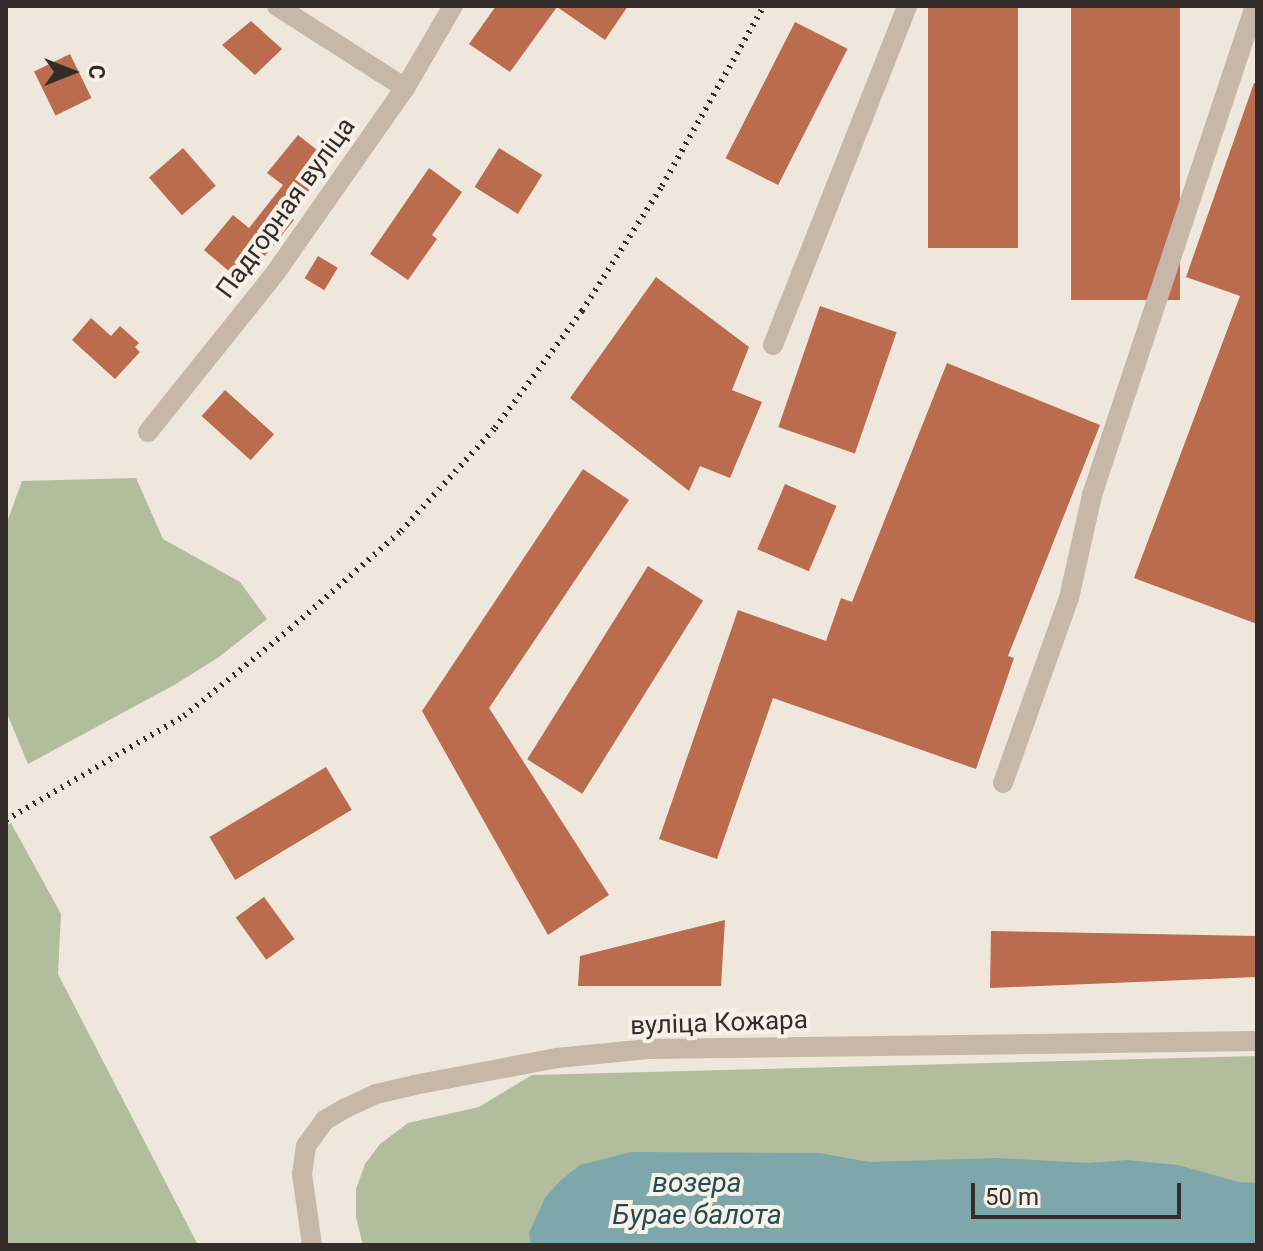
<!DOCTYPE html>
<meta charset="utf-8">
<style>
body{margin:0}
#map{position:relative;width:1263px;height:1251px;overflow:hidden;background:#efe7dc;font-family:Roboto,sans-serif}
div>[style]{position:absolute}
.green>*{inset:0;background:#b2bd9d}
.water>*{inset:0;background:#7da7aa}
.building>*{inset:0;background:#bb6b4e;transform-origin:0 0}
.minor>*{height:20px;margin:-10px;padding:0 10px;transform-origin:10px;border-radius:10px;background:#c6b7a9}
.rail>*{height:6px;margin-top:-3px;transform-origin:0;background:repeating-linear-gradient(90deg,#342c28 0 2px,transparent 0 8px)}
span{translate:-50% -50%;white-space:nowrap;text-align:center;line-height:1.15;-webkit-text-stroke:8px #f8f1e8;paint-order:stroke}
.street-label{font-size:26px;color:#342c28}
.water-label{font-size:28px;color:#214d52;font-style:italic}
.frame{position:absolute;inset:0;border:8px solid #342c28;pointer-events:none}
.north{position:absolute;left:32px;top:32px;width:80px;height:80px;-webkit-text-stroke:6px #f8f1e8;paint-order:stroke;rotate:90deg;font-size:22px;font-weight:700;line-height:32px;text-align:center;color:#342c28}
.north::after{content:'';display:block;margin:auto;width:28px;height:36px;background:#342c28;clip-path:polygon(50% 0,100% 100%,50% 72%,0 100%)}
.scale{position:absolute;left:971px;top:1183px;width:210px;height:36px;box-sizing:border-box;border:4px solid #342c28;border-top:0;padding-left:10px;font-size:24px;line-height:28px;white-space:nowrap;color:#342c28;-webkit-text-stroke:6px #f8f1e8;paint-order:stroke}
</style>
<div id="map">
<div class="green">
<i style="clip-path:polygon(136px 478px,163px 539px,240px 582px,267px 619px,219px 657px,176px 684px,28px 764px,6px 711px,6px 525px,22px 481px)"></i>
<i style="clip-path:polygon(11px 823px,61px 914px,58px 974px,198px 1245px,6px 1245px,6px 826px)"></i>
<i style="clip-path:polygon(1257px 1056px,1257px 1245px,363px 1245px,356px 1217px,356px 1189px,365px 1164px,380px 1144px,408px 1123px,479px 1107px,532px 1075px)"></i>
</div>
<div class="water">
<i style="clip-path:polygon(631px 1152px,819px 1153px,870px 1162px,996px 1158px,1088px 1163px,1127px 1160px,1178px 1165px,1239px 1182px,1257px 1183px,1257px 1245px,531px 1245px,529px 1233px,545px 1198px,560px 1181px,580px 1165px)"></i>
</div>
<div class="building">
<i style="clip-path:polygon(496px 6px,628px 6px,605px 40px,557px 7px,510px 72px,469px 44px)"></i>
<i style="left:928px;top:6px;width:90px;height:242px"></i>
<i style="left:1071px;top:6px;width:109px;height:294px"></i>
<i style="clip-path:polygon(251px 21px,282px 49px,255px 75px,222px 45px)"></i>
<i style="left:795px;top:22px;width:59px;height:153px;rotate:27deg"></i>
<i style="left:70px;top:54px;width:49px;height:40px;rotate:64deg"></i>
<i style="clip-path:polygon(1254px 83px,1257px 84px,1257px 624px,1134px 578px,1240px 296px,1186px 277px)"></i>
<i style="clip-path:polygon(298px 135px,317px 150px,303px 169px,317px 179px,290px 216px,294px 220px,243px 283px,204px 250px,233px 215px,249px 228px,283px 185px,267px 173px)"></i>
<i style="left:183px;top:148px;width:50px;height:45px;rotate:49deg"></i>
<i style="left:499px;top:148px;width:51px;height:46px;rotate:32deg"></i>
<i style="clip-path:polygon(429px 168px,462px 192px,432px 235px,437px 239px,408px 280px,370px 254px)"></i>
<i style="left:318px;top:256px;width:23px;height:26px;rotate:31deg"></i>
<i style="clip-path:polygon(656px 277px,749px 347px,732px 390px,762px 402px,730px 478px,700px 466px,689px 491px,570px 398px)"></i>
<i style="left:820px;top:306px;width:81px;height:128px;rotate:19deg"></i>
<i style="clip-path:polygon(91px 318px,111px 336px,120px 326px,139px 343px,135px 347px,140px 352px,115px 379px,72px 340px)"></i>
<i style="clip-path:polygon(947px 363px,1100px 425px,1008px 656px,1014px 658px,976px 769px,773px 698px,717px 859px,659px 839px,738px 610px,826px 641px,841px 598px,852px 602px)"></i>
<i style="left:225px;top:390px;width:66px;height:35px;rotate:42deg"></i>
<i style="clip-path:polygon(583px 469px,629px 500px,489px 708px,609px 895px,548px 935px,422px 711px)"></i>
<i style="left:785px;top:484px;width:56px;height:71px;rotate:23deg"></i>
<i style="left:648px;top:566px;width:65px;height:228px;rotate:32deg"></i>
<i style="left:326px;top:767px;width:50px;height:136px;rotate:59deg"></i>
<i style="left:264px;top:897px;width:52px;height:35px;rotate:54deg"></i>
<i style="clip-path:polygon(725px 920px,721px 986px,578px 986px,580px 956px)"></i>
<i style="clip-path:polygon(991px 931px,1257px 936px,1257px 977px,990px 988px)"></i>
</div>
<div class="minor">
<i style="left:277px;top:6px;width:152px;rotate:32.6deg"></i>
<i style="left:773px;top:345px;width:365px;rotate:-68.4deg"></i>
<i style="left:148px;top:432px;width:205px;rotate:-51.3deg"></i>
<i style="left:276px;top:272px;width:225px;rotate:-55deg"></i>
<i style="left:405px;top:88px;width:95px;rotate:-59.7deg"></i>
<i style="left:1003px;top:783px;width:196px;rotate:-70.4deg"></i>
<i style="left:1069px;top:598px;width:106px;rotate:-77.4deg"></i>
<i style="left:1092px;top:495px;width:515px;rotate:-71.57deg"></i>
<i style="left:312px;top:1245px;width:72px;rotate:-98deg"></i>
<i style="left:302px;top:1174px;width:28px;rotate:-82deg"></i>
<i style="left:306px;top:1146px;width:32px;rotate:-54deg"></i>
<i style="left:325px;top:1120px;width:24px;rotate:-30deg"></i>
<i style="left:346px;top:1108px;width:33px;rotate:-25deg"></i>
<i style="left:376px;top:1094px;width:39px;rotate:-13deg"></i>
<i style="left:414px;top:1085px;width:146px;rotate:-10.7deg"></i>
<i style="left:557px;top:1058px;width:92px;rotate:-5.6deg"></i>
<i style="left:649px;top:1049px;width:608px;rotate:-0.75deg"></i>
</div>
<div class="rail">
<i style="left:6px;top:820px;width:206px;rotate:-30.3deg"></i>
<i style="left:184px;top:716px;width:137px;rotate:-39.4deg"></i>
<i style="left:290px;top:629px;width:148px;rotate:-41.4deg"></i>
<i style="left:401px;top:531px;width:139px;rotate:-47.6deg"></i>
<i style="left:495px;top:428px;width:146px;rotate:-53.4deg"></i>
<i style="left:582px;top:311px;width:148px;rotate:-57.4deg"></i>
<i style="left:662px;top:186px;width:207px;rotate:-60.5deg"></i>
</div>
<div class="street-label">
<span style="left:286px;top:208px;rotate:-54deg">Падгорная вуліца</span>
<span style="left:719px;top:1023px;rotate:-2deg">вуліца Кожара</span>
</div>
<div class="water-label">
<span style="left:697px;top:1199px">возера<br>Бурае балота</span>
</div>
<div class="frame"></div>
<div class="north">С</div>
<div class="scale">50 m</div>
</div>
